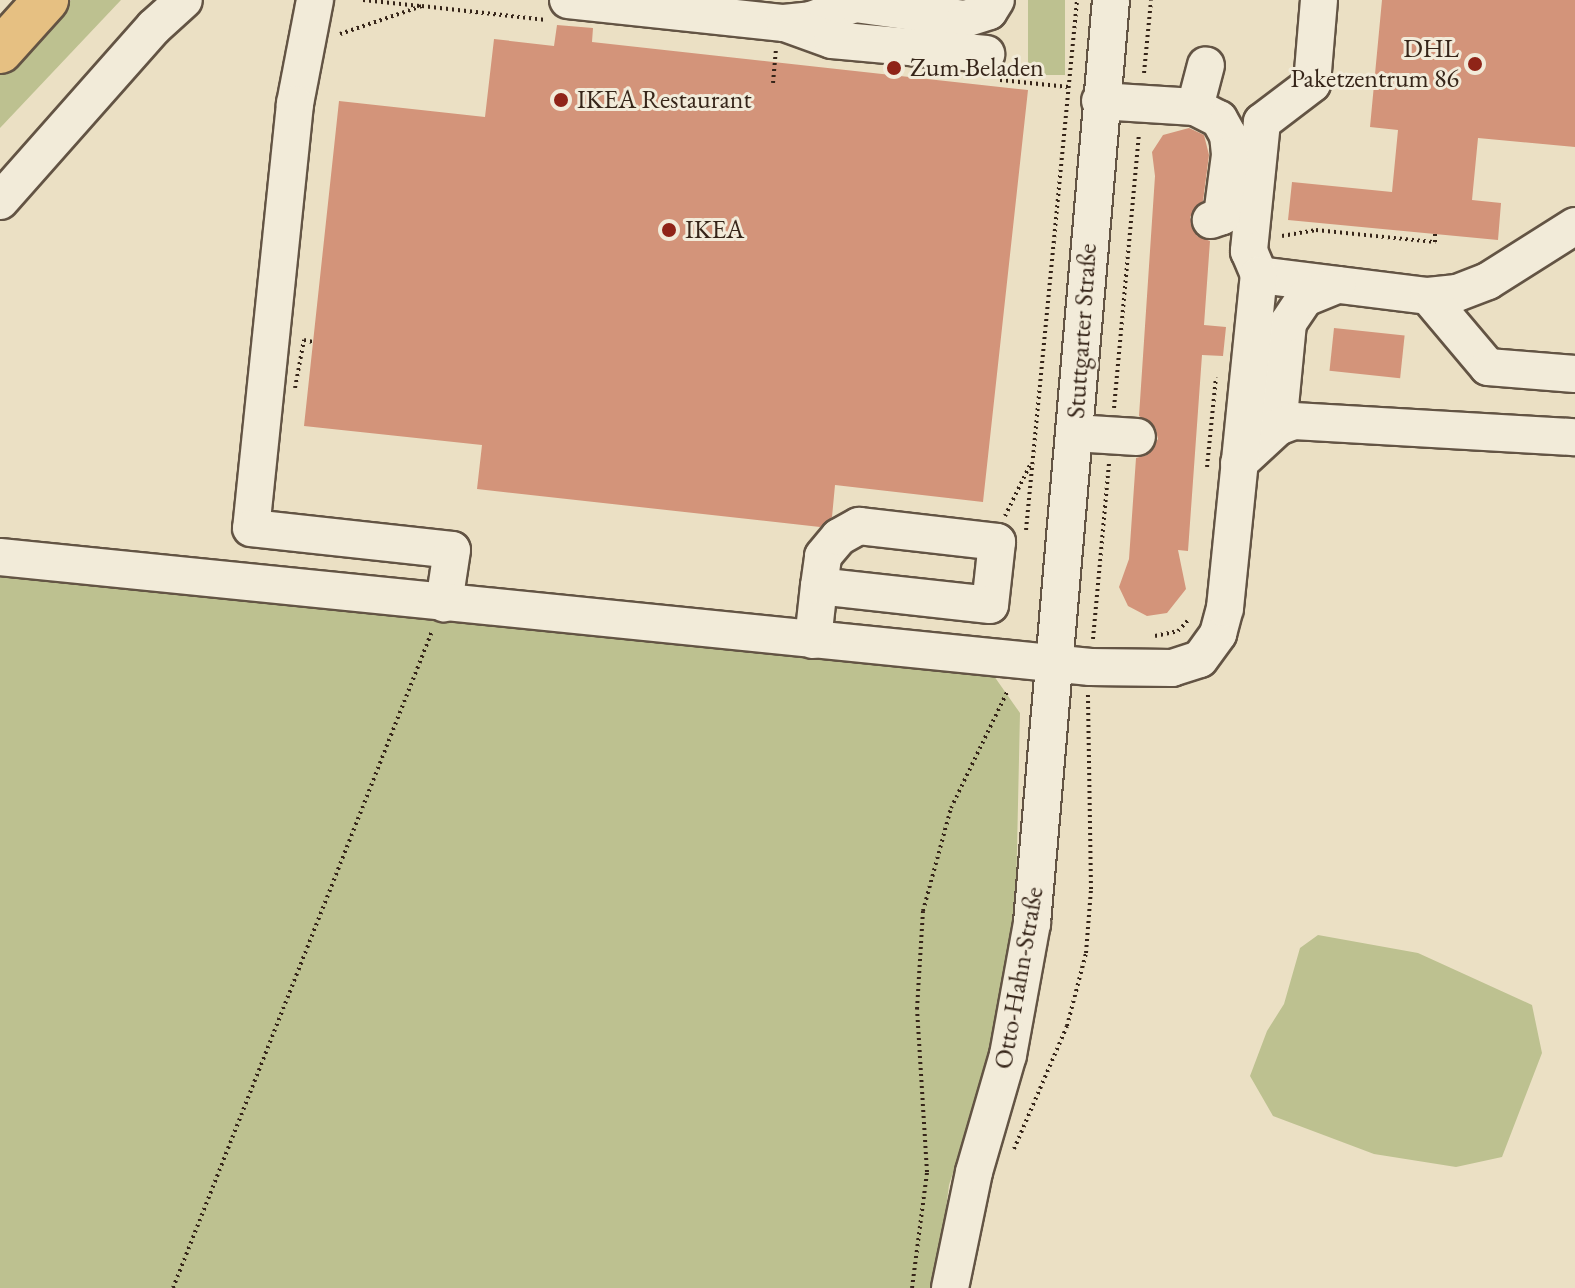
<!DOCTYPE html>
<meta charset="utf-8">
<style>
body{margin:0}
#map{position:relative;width:1575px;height:1288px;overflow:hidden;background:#ebe0c4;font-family:"EB Garamond",serif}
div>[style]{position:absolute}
.green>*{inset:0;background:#bdc190;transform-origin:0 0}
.building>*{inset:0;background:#d3947a;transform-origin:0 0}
.path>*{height:4px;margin-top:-2px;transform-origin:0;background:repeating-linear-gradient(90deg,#362519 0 2px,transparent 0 6px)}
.roads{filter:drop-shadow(2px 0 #635444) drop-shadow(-2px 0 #635444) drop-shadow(0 2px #635444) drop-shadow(0 -2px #635444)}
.minor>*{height:36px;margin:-18px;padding:0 18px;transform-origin:18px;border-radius:18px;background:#f2ebd9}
.highway>*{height:44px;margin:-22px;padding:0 22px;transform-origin:22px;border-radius:22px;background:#e6c082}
.dots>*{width:22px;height:22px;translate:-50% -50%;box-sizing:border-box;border:4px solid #f2ebd9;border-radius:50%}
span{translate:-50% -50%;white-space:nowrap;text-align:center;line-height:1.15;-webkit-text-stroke:6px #f2ebd9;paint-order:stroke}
.poi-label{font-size:26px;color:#362519}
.right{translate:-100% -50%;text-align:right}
.left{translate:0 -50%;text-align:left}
.street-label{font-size:26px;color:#362519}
</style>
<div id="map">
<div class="green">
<i style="clip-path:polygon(71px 0,121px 0,0 128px,0 72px)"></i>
<i style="left:1028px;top:0;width:37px;height:75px"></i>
<i style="clip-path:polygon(0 567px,258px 590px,994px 676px,1020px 713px,1015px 941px,997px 1039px,949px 1185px,936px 1288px,0 1288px)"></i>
<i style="clip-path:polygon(1318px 935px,1418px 953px,1532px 1005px,1542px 1053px,1502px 1157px,1456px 1167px,1374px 1154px,1273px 1116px,1250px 1076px,1267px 1031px,1284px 1004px,1300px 948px)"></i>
</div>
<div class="building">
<i style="clip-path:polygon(1382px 0,1575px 0,1575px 147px,1478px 138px,1472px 200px,1501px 203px,1498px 240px,1288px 220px,1292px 182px,1392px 192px,1398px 130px,1370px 127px)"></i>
<i style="clip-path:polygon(557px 25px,593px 28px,592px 42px,1028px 90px,983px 502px,835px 485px,832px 517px,820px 527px,477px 489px,482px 445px,304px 426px,339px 101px,485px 117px,494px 39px,554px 46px)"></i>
<i style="clip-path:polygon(1189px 128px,1204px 135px,1209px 155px,1203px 201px,1190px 217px,1197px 236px,1210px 241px,1204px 325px,1226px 327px,1223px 356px,1202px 355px,1188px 551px,1178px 550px,1186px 589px,1167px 613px,1147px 616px,1128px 606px,1119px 587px,1129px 559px,1136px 458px,1147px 455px,1158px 439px,1155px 427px,1139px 416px,1155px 176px,1152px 152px,1163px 135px)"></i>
<i style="left:1334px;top:328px;width:71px;height:43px;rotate:6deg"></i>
</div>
<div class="path">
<i style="left:363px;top:0;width:57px;rotate:6deg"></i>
<i style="left:340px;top:34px;width:87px;rotate:-18.9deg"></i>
<i style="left:422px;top:6px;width:125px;rotate:6.4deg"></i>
<i style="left:1144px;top:73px;width:73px;rotate:-84.5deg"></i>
<i style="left:1000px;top:80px;width:69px;rotate:5.8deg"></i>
<i style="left:773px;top:83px;width:33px;rotate:-85deg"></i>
<i style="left:1282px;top:236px;width:35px;rotate:-10deg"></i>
<i style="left:1316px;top:230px;width:120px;rotate:5.8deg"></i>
<i style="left:1435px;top:242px;width:8px;rotate:-90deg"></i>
<i style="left:295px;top:388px;width:49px;rotate:-79.4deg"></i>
<i style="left:304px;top:340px;width:9px;rotate:13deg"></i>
<i style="left:1114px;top:408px;width:275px;rotate:-84.8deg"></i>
<i style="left:1207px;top:467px;width:90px;rotate:-84.3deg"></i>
<i style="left:1005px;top:516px;width:59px;rotate:-63.9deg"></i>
<i style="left:1026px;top:530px;width:532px;rotate:-84.5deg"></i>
<i style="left:1155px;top:636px;width:24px;rotate:-12deg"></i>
<i style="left:1178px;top:631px;width:16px;rotate:-47deg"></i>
<i style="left:1093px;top:639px;width:176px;rotate:-84.8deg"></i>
<i style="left:1014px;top:1149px;width:134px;rotate:-66.7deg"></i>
<i style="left:1067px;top:1026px;width:75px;rotate:-75.4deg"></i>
<i style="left:1086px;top:953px;width:64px;rotate:-85.5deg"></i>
<i style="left:1091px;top:889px;width:194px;rotate:-90.9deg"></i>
<i style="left:173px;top:1288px;width:706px;rotate:-68.48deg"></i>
<i style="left:912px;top:1288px;width:117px;rotate:-82.6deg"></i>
<i style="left:927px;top:1172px;width:163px;rotate:-93.5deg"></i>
<i style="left:917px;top:1009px;width:98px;rotate:-86.5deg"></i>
<i style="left:923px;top:911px;width:107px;rotate:-74.8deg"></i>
<i style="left:951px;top:808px;width:131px;rotate:-64.2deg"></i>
</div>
<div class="roads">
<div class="minor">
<i style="left:315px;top:0;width:106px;rotate:100.9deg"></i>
<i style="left:295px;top:104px;width:426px;rotate:95.9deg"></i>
<i style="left:251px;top:528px;width:202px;rotate:6.2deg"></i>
<i style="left:452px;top:550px;width:54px;rotate:98.6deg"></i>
<i style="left:568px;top:0;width:217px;rotate:6.1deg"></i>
<i style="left:784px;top:23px;width:27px;rotate:-6deg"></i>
<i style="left:811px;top:20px;width:47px;rotate:-20deg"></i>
<i style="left:855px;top:4px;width:111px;rotate:7.8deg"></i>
<i style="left:965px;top:19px;width:25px;rotate:-18deg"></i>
<i style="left:989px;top:11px;width:13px;rotate:-58deg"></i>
<i style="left:1319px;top:0;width:84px;rotate:94.8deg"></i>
<i style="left:1312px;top:84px;width:63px;rotate:142.8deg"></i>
<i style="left:1262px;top:122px;width:130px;rotate:95.8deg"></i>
<i style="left:1249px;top:251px;width:26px;rotate:67deg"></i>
<i style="left:1259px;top:275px;width:170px;rotate:7.1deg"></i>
<i style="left:1428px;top:296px;width:29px;rotate:-6deg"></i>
<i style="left:1457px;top:293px;width:33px;rotate:-21deg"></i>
<i style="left:1488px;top:281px;width:103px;rotate:-32.3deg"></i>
<i style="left:785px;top:23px;width:50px;rotate:19.9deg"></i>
<i style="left:832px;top:40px;width:155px;rotate:5.2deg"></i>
<i style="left:1100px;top:101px;width:95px;rotate:3.6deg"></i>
<i style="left:1195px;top:107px;width:27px;rotate:27deg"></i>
<i style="left:1219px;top:119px;width:18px;rotate:61deg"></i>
<i style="left:1228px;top:135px;width:20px;rotate:84deg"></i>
<i style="left:1230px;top:155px;width:62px;rotate:97.5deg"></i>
<i style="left:1222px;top:216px;width:12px;rotate:160deg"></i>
<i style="left:1195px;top:107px;width:43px;rotate:-75.3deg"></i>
<i style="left:0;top:201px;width:232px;rotate:-48.5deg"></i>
<i style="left:154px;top:27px;width:40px;rotate:-42deg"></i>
<i style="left:1428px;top:296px;width:93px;rotate:49.8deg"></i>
<i style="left:1488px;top:367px;width:87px;rotate:4.6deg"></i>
<i style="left:1278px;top:427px;width:104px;rotate:-84.5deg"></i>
<i style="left:1288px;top:323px;width:30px;rotate:-56deg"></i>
<i style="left:1305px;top:298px;width:35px;rotate:-22deg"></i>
<i style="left:1074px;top:433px;width:63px;rotate:3.6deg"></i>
<i style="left:1239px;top:463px;width:53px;rotate:-42.7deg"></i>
<i style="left:1278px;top:427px;width:17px;rotate:-21deg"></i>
<i style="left:1294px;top:421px;width:281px;rotate:3.3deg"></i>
<i style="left:0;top:557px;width:1096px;rotate:5.76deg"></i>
<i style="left:1090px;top:667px;width:82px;rotate:0.7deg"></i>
<i style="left:1172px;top:668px;width:29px;rotate:-18deg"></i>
<i style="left:1200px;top:659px;width:31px;rotate:-54deg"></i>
<i style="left:1218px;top:634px;width:27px;rotate:-75deg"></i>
<i style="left:1225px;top:608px;width:335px;rotate:-84.2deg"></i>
<i style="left:813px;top:640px;width:54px;rotate:-83.7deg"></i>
<i style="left:819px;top:586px;width:30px;rotate:-82deg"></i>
<i style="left:823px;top:556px;width:25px;rotate:-50deg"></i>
<i style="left:839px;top:537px;width:23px;rotate:-29deg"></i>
<i style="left:859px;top:526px;width:139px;rotate:6.6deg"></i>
<i style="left:997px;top:542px;width:63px;rotate:96.3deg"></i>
<i style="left:990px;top:605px;width:172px;rotate:-173.7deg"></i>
<i style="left:950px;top:1288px;width:118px;rotate:-78.3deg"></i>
<i style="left:974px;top:1172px;width:122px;rotate:-73.8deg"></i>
<i style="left:1008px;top:1055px;width:134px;rotate:-79.7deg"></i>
<i style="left:1032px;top:923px;width:926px;rotate:-85.11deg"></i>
</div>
<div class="highway">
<i style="left:0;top:51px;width:69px;rotate:-48deg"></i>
</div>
</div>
<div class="dots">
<i style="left:1475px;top:64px;background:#8f2418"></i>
<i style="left:894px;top:68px;background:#8f2418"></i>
<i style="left:561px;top:100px;background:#8f2418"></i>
<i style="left:669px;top:230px;background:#8f2418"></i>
</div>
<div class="poi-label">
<span class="right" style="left:1459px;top:64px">DHL<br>Paketzentrum 86</span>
<span class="left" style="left:910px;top:68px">Zum Beladen</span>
<span class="left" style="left:577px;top:100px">IKEA Restaurant</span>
<span class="left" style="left:685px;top:230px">IKEA</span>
</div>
<div class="street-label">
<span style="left:1082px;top:331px;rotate:-86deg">Stuttgarter Straße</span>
<span style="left:1019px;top:978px;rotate:-80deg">Otto-Hahn-Straße</span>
</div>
</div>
